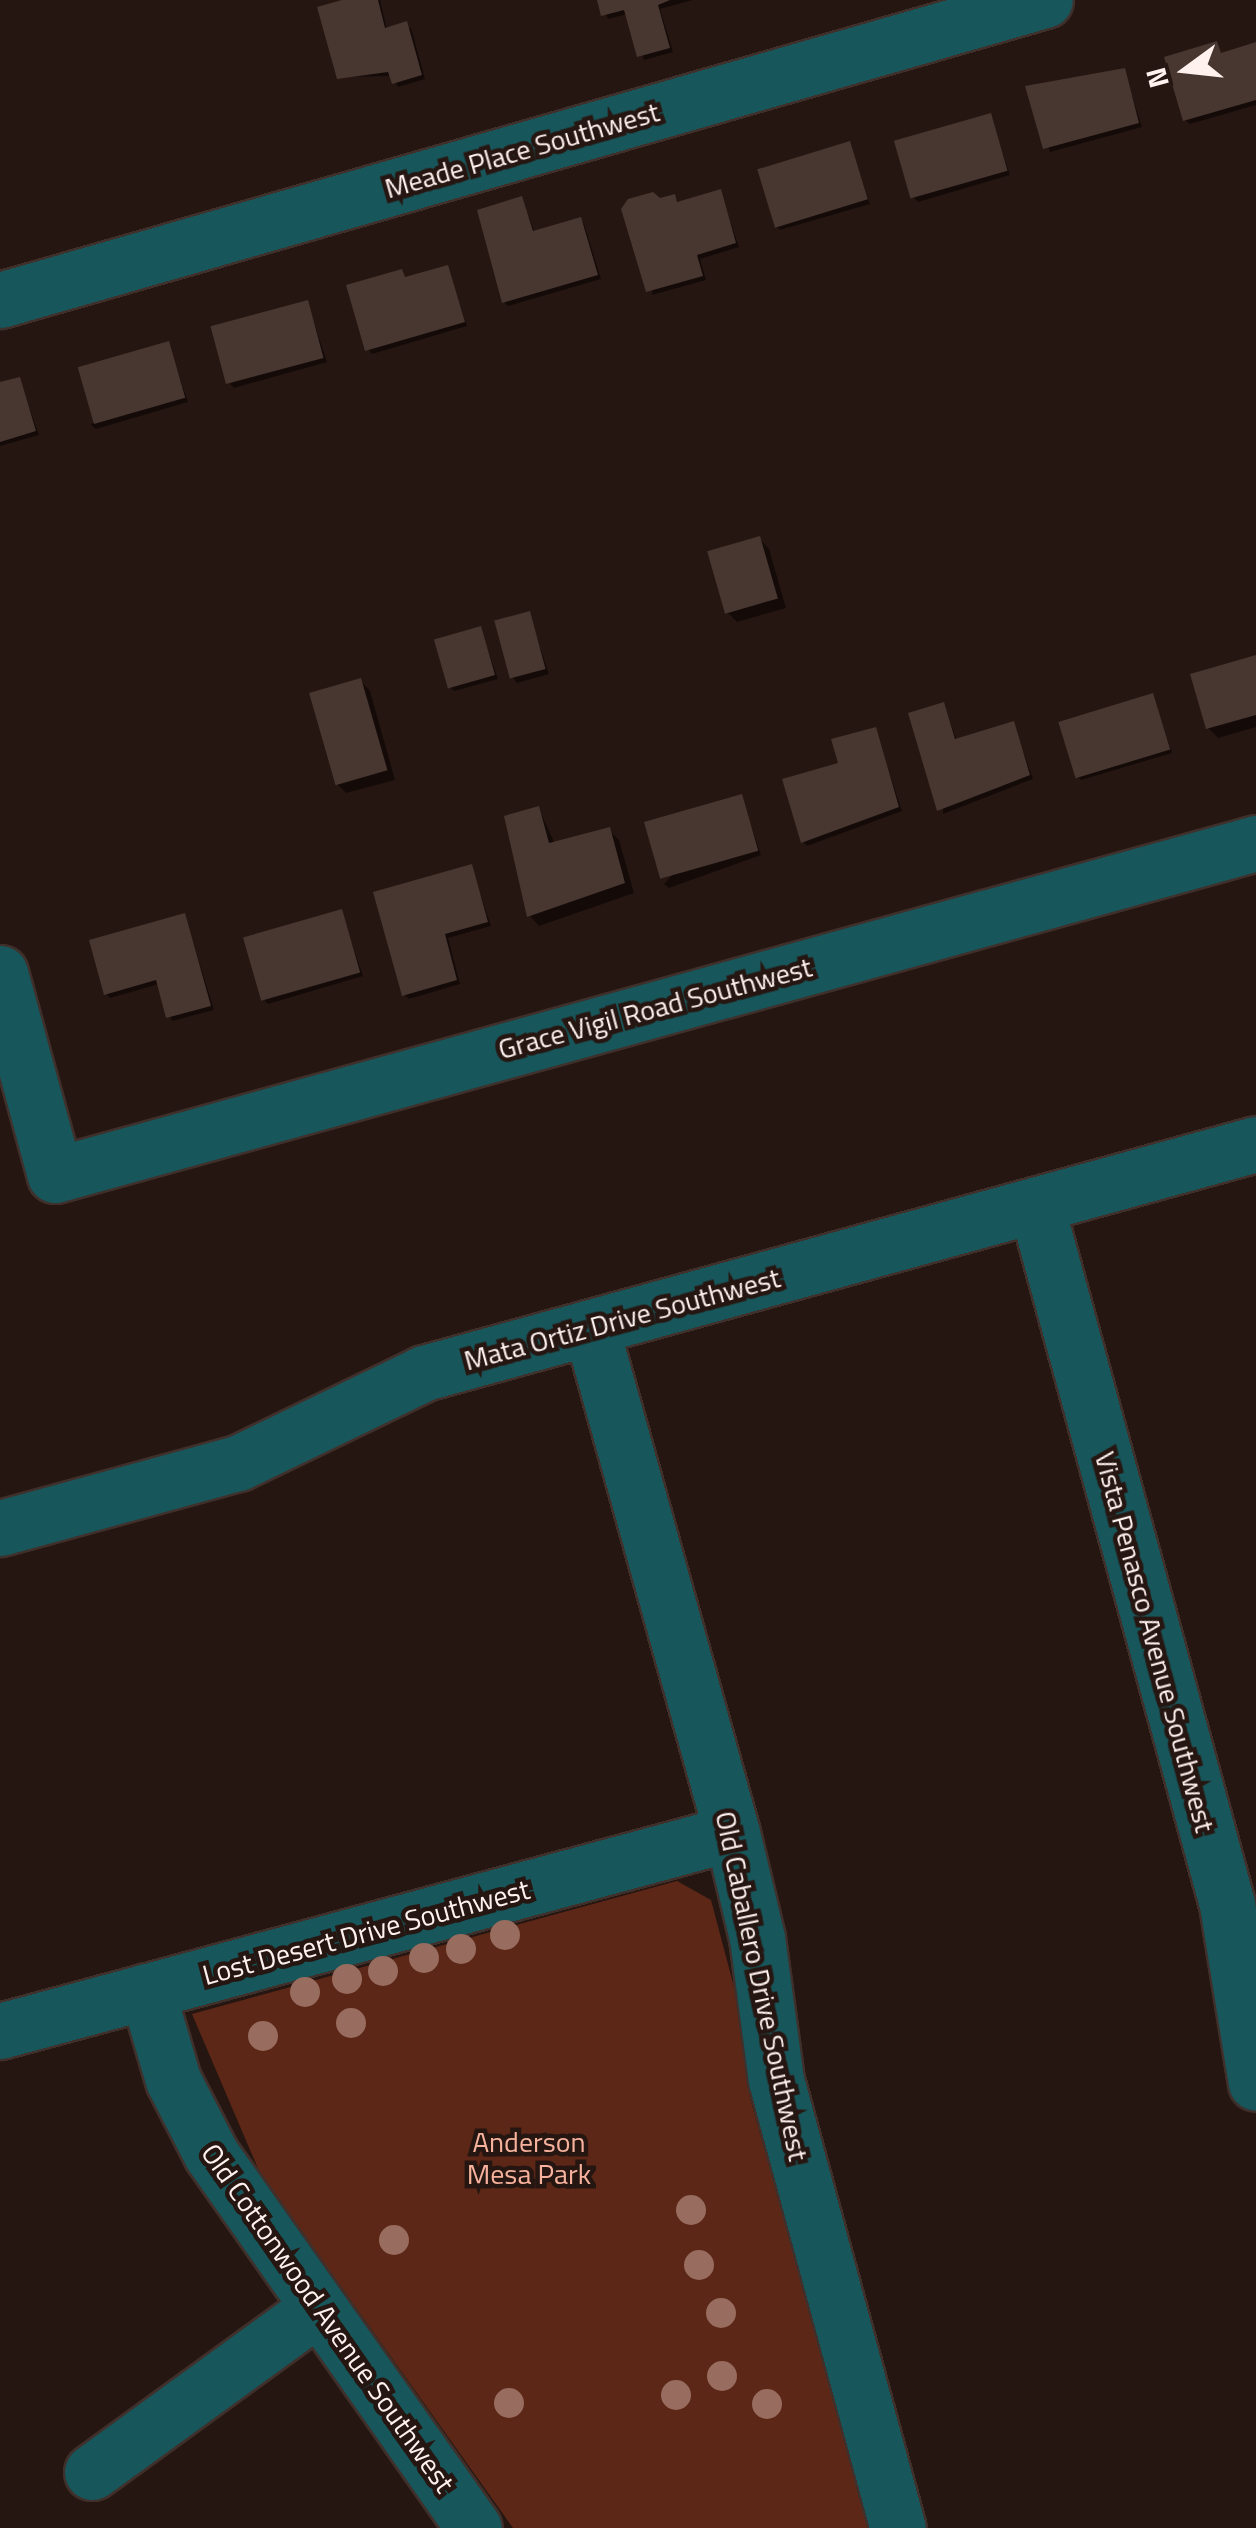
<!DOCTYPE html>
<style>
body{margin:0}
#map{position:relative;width:1256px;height:2528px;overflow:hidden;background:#261611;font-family:"Titillium Web",sans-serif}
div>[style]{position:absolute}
.green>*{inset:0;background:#5c2717}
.shadow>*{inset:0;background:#0007}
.building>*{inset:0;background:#483630;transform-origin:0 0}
.roads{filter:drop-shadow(2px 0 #40302c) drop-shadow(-2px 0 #40302c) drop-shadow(0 2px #40302c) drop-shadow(0 -2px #40302c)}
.minor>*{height:55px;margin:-27.5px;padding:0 27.5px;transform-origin:27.5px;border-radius:27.5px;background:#17565a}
.trees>*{width:30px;height:30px;margin:-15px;border-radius:50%;background:#986c5e}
span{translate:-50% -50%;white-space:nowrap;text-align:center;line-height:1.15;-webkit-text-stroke:9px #261611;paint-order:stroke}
.street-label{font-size:28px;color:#fef1ee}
.park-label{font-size:28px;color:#f6b29d}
.north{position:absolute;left:1136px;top:20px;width:100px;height:100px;-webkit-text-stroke:8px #261611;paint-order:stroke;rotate:255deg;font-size:28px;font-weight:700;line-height:40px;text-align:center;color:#fef1ee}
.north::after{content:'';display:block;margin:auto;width:35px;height:45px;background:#fef1ee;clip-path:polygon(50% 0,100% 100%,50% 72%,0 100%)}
</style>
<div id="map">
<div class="green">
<i style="clip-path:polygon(677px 1881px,711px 1900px,738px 2002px,750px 2098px,870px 2528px,513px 2528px,260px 2173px,192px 2014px)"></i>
</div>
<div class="shadow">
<i style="clip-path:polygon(351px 0,380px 0,387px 30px,411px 28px,425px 79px,398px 87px,392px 76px,339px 77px)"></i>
<i style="clip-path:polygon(600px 0,693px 0,660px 9px,673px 52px,644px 60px,627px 14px,608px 19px)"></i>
<i style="clip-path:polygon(1216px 44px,1222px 55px,1256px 45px,1256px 105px,1190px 124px,1185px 120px)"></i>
<i style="clip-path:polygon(1124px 71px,1142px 127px,1050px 152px,1028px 88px)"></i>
<i style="clip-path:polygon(990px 116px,1010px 175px,918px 202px,914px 198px)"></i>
<i style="clip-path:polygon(850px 144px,870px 204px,780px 230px,776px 226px)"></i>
<i style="clip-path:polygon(720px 192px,739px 247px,700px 259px,706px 280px,652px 295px,660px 201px,674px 197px,680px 204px)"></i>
<i style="clip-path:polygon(522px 199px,535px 233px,580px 220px,584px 224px,601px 279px,508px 306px,504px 302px)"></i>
<i style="clip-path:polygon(447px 268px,467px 326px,372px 354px,368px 349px,401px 272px,407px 279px)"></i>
<i style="clip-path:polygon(307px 302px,327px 362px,234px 388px,230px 384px)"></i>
<i style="clip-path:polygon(168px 344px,188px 402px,96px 429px,91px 425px)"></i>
<i style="clip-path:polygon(19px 379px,39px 435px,0 446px,0 385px)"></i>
<i style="clip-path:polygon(760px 539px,769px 549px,786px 608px,737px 622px,727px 612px)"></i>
<i style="clip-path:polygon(529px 614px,549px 674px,517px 683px,513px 678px)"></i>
<i style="clip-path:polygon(480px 628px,498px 679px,454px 691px,450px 687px)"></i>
<i style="clip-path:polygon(1256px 658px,1256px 727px,1218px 738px,1208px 728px)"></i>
<i style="clip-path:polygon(361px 681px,370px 691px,395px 780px,346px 793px,336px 783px)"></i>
<i style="clip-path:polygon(1152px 695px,1172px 753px,1081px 780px,1077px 776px)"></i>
<i style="clip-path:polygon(944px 705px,957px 741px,1013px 724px,1033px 779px,943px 814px)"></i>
<i style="clip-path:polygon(875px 730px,902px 811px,807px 846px,803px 842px,842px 765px)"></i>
<i style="clip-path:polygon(741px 797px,761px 855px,669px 888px,664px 884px)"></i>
<i style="clip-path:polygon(539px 809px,555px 844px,609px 830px,619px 840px,634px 893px,539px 926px,530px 916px,507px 818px)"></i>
<i style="clip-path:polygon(471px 867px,491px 926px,448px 938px,460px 984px,409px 999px,404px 994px)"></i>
<i style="clip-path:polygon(341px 912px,363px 976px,268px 1004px,263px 999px)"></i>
<i style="clip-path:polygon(185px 916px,214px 1010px,172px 1021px,159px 984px,110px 998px,106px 993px)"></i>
</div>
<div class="building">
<i style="clip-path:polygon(342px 0,378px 0,385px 28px,407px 21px,422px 75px,392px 84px,388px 72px,337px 79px,317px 7px)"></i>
<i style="clip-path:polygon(597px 0,670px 0,658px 5px,670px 48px,637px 57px,624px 10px,601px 16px)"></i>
<i style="clip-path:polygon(1217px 41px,1221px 53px,1256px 42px,1256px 100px,1183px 121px,1164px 57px)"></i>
<i style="clip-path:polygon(1125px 68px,1139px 123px,1043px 149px,1025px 86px)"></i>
<i style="left:991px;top:113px;width:60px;height:101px;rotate:74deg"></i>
<i style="left:850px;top:141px;width:61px;height:97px;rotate:73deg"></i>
<i style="clip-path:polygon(721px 189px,736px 243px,697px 255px,703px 276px,646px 292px,621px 209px,628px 199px,653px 192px,660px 198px,675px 194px,677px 202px)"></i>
<i style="clip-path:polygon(522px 196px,533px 231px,581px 217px,598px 275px,502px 303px,477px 210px)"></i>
<i style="clip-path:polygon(448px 265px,465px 322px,365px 351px,346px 285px,402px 269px,405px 277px)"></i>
<i style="left:308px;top:300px;width:60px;height:101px;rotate:75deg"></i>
<i style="left:169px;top:341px;width:59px;height:95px;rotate:74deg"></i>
<i style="clip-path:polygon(20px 377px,36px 431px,0 442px,0 382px)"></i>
<i style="left:760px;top:536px;width:65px;height:55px;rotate:74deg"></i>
<i style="left:530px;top:611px;width:60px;height:37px;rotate:75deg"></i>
<i style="left:481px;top:626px;width:51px;height:49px;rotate:74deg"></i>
<i style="clip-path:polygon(1256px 655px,1256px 715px,1206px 729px,1190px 674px)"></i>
<i style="left:361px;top:678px;width:96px;height:54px;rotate:74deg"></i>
<i style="left:1153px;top:693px;width:59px;height:99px;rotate:73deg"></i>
<i style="clip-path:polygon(944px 702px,955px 739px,1014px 721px,1030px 775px,937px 811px,908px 713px)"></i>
<i style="clip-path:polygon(876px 727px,899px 807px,801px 843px,782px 779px,838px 763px,831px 739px)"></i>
<i style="left:742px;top:794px;width:59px;height:102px;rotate:74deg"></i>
<i style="clip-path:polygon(539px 806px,549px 843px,610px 827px,625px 883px,527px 917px,504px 816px)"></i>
<i style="clip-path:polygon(472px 864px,488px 922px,445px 934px,457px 980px,402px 996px,373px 892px)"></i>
<i style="left:342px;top:909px;width:66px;height:103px;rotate:74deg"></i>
<i style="clip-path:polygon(185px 913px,211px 1006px,166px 1018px,156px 980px,104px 995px,89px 940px)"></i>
</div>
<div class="roads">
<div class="minor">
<i style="left:0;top:300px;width:1087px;rotate:-16.02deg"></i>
<i style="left:0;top:973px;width:209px;rotate:74.8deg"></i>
<i style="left:55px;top:1175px;width:1246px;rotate:-15.45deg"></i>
<i style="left:1036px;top:1205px;width:725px;rotate:74.72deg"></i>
<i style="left:1227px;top:1904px;width:181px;rotate:80.8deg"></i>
<i style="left:591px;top:1328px;width:524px;rotate:74.4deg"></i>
<i style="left:732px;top:1833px;width:108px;rotate:76.6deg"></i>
<i style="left:757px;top:1938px;width:143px;rotate:82.4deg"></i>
<i style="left:776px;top:2080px;width:464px;rotate:74.8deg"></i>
<i style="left:0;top:1528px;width:247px;rotate:-15.3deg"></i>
<i style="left:238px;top:1463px;width:207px;rotate:-25.8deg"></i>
<i style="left:424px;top:1373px;width:863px;rotate:-15.39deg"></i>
<i style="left:147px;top:1991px;width:93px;rotate:73.7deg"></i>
<i style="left:173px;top:2080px;width:83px;rotate:62.8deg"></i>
<i style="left:211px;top:2154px;width:457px;rotate:54.9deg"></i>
<i style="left:0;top:2031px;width:758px;rotate:-15.14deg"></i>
<i style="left:92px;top:2472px;width:279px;rotate:-36deg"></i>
</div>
</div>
<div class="trees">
<i style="left:505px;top:1935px"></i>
<i style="left:461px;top:1949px"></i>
<i style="left:424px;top:1958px"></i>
<i style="left:383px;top:1971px"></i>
<i style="left:347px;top:1979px"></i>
<i style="left:305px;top:1992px"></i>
<i style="left:351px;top:2023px"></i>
<i style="left:263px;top:2036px"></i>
<i style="left:691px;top:2210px"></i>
<i style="left:394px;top:2240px"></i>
<i style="left:699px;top:2265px"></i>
<i style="left:721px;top:2313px"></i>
<i style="left:722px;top:2376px"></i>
<i style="left:676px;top:2395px"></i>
<i style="left:509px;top:2403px"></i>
<i style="left:767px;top:2404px"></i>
</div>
<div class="street-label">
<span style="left:522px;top:150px;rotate:-16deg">Meade Place Southwest</span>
<span style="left:655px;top:1008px;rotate:-15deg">Grace Vigil Road Southwest</span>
<span style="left:622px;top:1319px;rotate:-15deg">Mata Ortiz Drive Southwest</span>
<span style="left:1155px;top:1642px;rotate:75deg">Vista Penasco Avenue Southwest</span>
<span style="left:366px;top:1932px;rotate:-15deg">Lost Desert Drive Southwest</span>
<span style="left:762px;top:1986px;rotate:78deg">Old Caballero Drive Southwest</span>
<span style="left:328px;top:2318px;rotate:55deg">Old Cottonwood Avenue Southwest</span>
</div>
<div class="park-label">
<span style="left:529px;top:2158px">Anderson<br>Mesa Park</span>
</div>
<div class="north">N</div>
</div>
